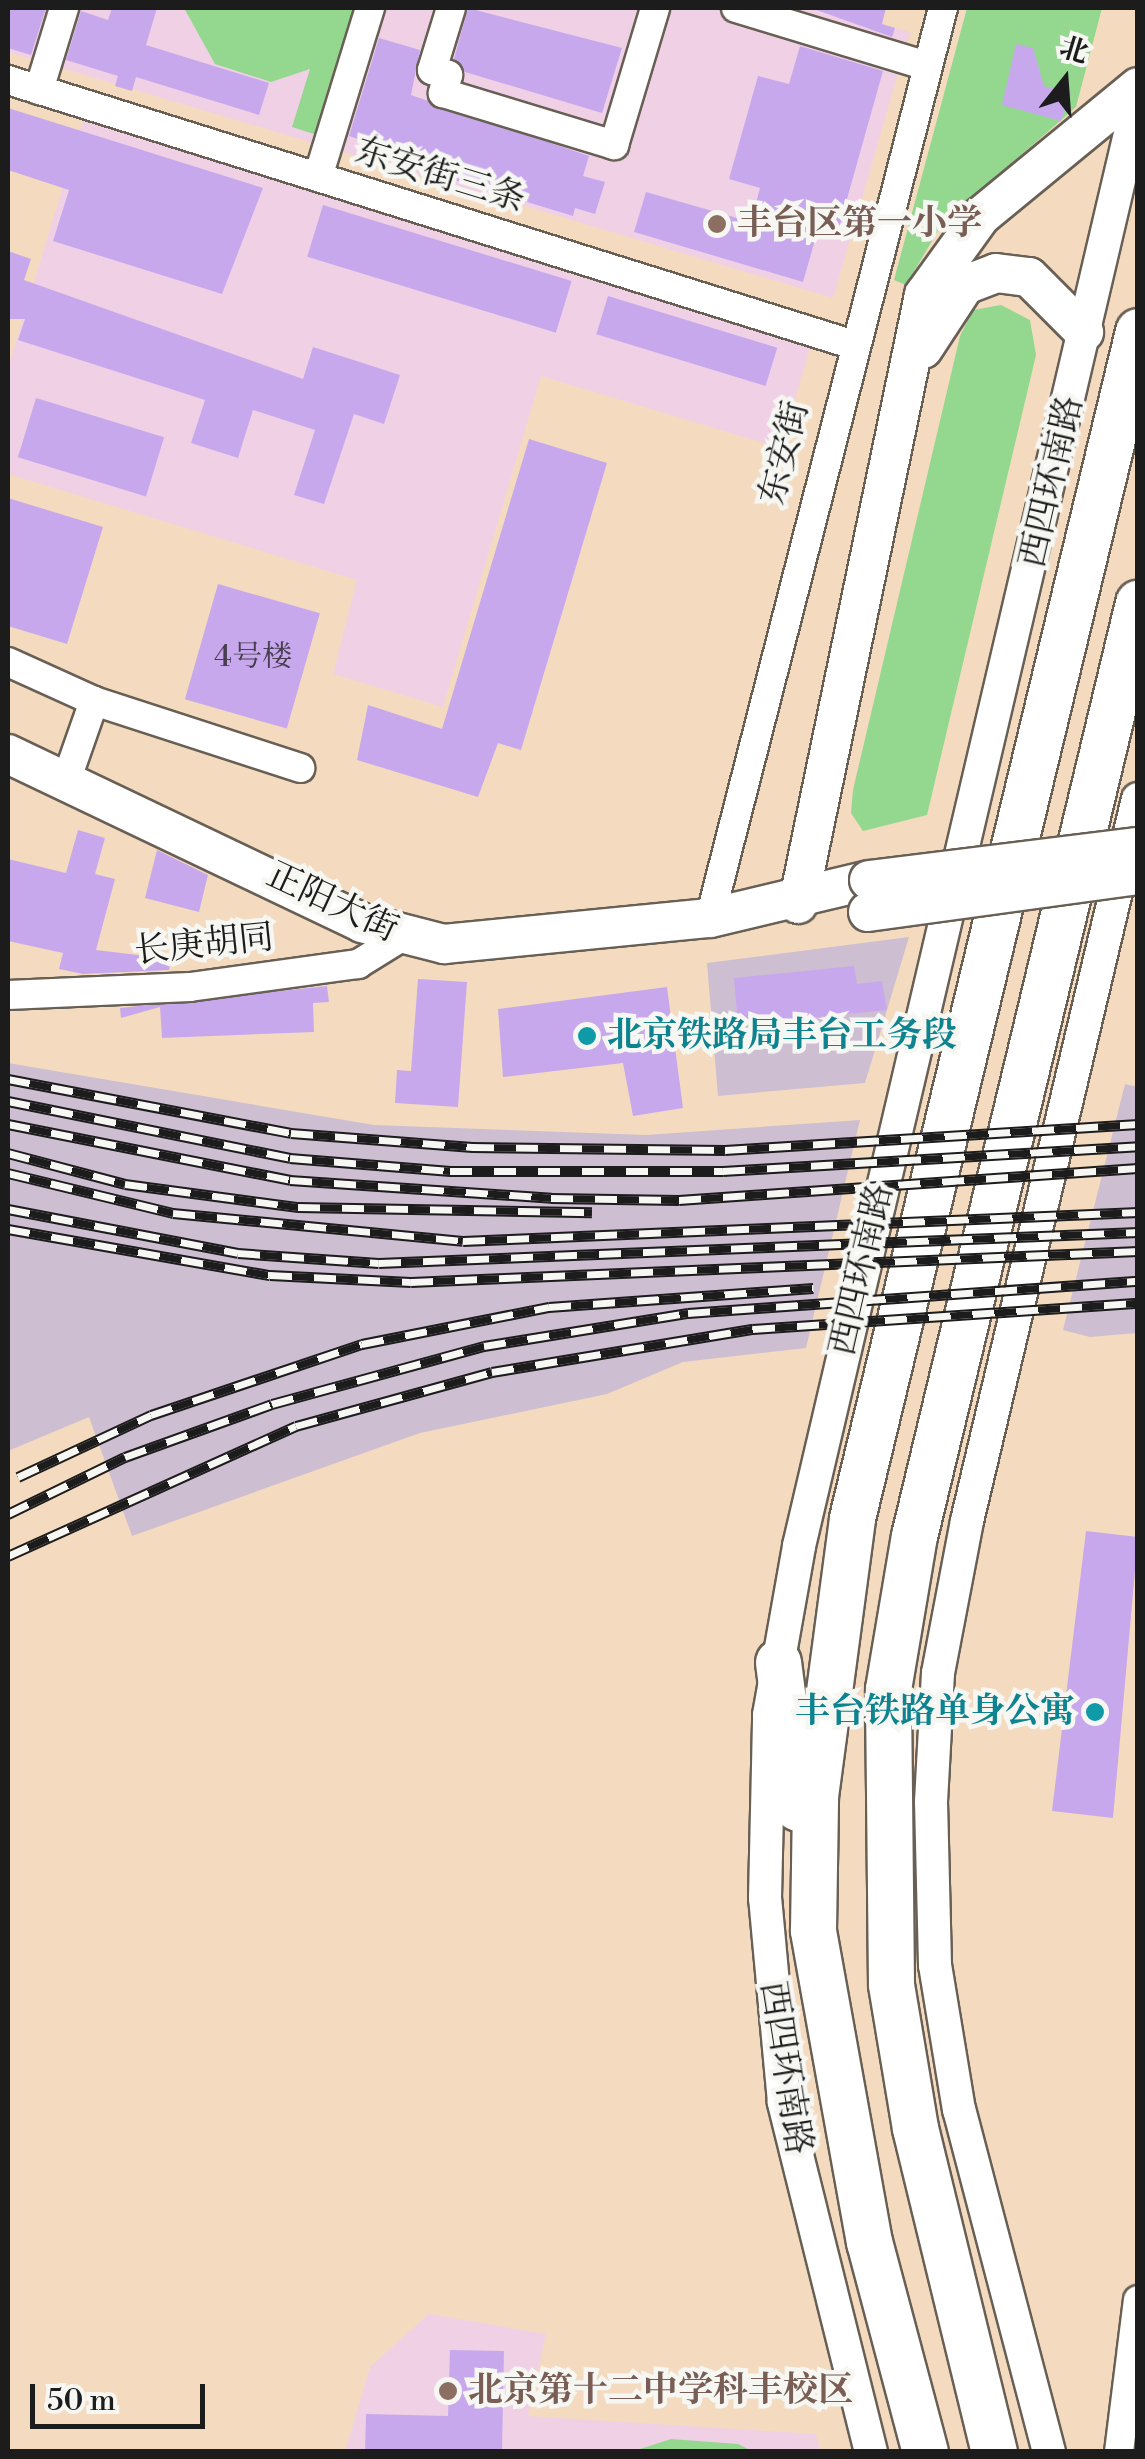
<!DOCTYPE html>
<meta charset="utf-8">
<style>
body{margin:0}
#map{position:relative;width:1145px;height:2459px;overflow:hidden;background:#f4dbbf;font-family:"Libre Bodoni","Noto Serif SC",serif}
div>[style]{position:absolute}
.built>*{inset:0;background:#f0d0e5}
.industrial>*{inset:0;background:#cebed2}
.green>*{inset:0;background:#94d78f}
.building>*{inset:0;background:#c8a8ed;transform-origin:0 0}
.roads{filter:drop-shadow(2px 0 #685f55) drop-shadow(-2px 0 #685f55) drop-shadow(0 2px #685f55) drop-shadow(0 -2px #685f55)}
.minor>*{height:28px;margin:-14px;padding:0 14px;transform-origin:14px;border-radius:14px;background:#fff}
.tertiary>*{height:32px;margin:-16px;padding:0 16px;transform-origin:16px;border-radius:16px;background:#fff}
.secondary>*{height:38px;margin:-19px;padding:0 19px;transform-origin:19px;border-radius:19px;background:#fff}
.trunk>*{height:45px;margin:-22.5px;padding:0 22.5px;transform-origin:22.5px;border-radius:22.5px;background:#fff}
.rail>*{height:11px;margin-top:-5.5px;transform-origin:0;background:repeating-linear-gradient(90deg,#f6f6f2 0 22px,#1c1c1c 0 44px);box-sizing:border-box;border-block:2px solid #1c1c1c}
.bridges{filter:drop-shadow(2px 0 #685f55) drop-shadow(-2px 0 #685f55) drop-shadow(0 2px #685f55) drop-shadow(0 -2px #685f55)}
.secondary-bridge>*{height:38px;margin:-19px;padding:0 19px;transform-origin:19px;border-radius:19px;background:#fff}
.dots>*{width:28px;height:28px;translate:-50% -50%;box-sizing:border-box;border:5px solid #f6f6f2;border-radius:50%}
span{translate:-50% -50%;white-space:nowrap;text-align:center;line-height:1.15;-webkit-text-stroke:9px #f6f6f2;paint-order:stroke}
.number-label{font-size:30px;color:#473f50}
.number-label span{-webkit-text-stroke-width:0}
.street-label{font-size:35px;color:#1c1c1c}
.education-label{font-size:35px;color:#785e54;font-weight:700}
.left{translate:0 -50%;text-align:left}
.culture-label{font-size:35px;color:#0d838f;font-weight:700}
.right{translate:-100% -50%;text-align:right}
.frame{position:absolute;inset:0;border:10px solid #1c1c1c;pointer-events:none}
.north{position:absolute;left:1015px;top:30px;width:100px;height:100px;-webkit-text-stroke:8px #f6f6f2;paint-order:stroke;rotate:17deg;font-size:28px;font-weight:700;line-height:40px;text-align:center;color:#1c1c1c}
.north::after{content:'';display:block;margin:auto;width:35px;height:45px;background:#1c1c1c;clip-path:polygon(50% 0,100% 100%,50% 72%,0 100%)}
.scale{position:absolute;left:30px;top:2384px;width:175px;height:45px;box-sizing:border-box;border:5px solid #1c1c1c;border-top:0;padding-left:12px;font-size:30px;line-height:35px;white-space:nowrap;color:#1c1c1c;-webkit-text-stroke:8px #f6f6f2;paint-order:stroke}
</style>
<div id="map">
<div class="built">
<i style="clip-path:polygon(8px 8px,886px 8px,882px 24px,910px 32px,833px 298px,8px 52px)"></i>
<i style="clip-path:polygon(84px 117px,810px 348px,781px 448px,541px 376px,443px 707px,333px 674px,357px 580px,8px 474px,8px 368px)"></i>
<i style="clip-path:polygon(429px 2314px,546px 2334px,528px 2416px,816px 2434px,820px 2451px,345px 2452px,370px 2367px)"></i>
</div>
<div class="industrial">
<i style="clip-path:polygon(909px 937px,865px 1083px,718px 1096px,707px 963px)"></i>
<i style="clip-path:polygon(8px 1063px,374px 1125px,646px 1135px,860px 1120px,806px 1348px,683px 1362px,607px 1394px,420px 1433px,132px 1536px,89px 1417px,8px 1451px)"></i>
<i style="clip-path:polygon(1125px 1084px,1138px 1087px,1137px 1333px,1090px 1337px,1063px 1330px)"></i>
</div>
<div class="green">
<i style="clip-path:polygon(184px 8px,361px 8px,320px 136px,292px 127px,310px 69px,271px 82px,215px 64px)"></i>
<i style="clip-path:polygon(967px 8px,1102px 8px,1076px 107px,942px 224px,906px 285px,894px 280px)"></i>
<i style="clip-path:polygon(1001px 305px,1030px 320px,1036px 355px,927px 815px,863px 831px,851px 813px,853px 790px,960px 336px,973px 310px)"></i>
<i style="clip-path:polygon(671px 2439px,738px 2444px,752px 2451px,634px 2451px)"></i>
</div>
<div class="building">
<i style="clip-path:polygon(8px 8px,46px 8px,31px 55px,8px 48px)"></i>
<i style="clip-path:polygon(112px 8px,157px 8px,146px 45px,269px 83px,259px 115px,136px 77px,132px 91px,115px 86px,118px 76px,66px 60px,81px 11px,108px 20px)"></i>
<i style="clip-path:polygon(468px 8px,622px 48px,602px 113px,465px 72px,454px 59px)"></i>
<i style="clip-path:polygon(811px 8px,886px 8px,882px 24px,895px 28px,892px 37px)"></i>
<i style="clip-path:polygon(379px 38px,420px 50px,411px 95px,589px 156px,583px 176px,605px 182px,595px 214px,575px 208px,573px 216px,358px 151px,361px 140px,349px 136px)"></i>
<i style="clip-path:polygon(1016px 44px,1033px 48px,1044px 86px,1071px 93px,1061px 121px,1002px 105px)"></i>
<i style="clip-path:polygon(800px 46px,883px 71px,838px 231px,819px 226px,803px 282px,634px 232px,646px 192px,751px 222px,760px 188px,729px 179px,758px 76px,789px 84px)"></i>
<i style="clip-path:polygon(8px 108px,263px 188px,222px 294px,53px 241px,69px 190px,8px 170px)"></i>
<i style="left:323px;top:205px;width:260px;height:54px;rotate:17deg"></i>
<i style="clip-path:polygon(8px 251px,31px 259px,24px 280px,303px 379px,313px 347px,400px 375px,384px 424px,354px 414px,324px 504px,294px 495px,315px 430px,253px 410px,238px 458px,191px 443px,205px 400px,18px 340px,25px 319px,8px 319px)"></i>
<i style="left:608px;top:296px;width:177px;height:40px;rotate:17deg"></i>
<i style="left:36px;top:398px;width:134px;height:62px;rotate:17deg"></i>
<i style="clip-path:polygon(529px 439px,607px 463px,521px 750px,498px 743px,478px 797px,357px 760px,368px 705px,442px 729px)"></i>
<i style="clip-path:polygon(8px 498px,103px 527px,67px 644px,8px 626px)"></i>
<i style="left:218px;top:584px;width:106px;height:120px;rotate:16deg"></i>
<i style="clip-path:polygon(78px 830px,105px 838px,95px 874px,115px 879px,96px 950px,171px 959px,169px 970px,83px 974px,59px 969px,63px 953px,8px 941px,8px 859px,66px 873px)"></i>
<i style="clip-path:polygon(157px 850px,208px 875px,199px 912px,145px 898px)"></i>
<i style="clip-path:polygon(854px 966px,857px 984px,882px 981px,887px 1010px,738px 1025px,734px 978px)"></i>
<i style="clip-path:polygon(418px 979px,467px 982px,458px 1107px,395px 1103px,397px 1070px,411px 1071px)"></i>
<i style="clip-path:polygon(327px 986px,329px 1002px,313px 1003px,314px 1032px,162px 1038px,160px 1007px,121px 1018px,120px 1008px)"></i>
<i style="clip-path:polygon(667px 987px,683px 1108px,633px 1116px,623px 1063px,503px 1077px,498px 1009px)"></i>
<i style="clip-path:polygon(1086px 1531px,1138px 1537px,1113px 1818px,1052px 1811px)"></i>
<i style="clip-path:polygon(450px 2350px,504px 2351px,502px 2452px,365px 2452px,366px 2414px,448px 2416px)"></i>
</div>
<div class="roads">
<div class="minor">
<i style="left:451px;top:8px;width:65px;rotate:107deg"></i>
<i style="left:432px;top:70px;width:17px;rotate:17deg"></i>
<i style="left:448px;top:75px;width:19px;rotate:106deg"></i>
<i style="left:443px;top:93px;width:179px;rotate:16.9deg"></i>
<i style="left:614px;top:145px;width:143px;rotate:-73.3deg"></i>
<i style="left:736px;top:8px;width:200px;rotate:16.9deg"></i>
<i style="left:8px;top:80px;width:883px;rotate:17.39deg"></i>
<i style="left:39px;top:90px;width:86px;rotate:-73deg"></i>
<i style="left:318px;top:177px;width:177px;rotate:-72.9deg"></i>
<i style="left:8px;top:662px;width:94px;rotate:24.4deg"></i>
<i style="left:66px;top:781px;width:85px;rotate:-70.7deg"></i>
<i style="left:94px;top:701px;width:217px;rotate:18deg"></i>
<i style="left:710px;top:918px;width:939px;rotate:-75.64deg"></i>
<i style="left:8px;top:995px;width:182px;rotate:-2.5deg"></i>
<i style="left:190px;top:987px;width:170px;rotate:-7.8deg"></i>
<i style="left:358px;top:964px;width:49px;rotate:-31.8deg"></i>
<i style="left:1119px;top:2452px;width:153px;rotate:-82.9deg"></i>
</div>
<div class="tertiary">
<i style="left:871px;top:2452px;width:361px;rotate:-104deg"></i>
<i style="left:784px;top:2102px;width:205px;rotate:-95.3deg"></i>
<i style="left:765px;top:1898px;width:183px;rotate:-88.7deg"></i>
<i style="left:769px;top:1715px;width:172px;rotate:-79.9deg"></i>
<i style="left:799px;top:1546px;width:1486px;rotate:-76.81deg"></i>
<i style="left:1049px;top:2452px;width:354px;rotate:-104.7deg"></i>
<i style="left:959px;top:2110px;width:147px;rotate:-99.4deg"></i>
<i style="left:935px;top:1965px;width:163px;rotate:-91.4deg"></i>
<i style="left:931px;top:1802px;width:129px;rotate:-86.9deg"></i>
<i style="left:938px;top:1673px;width:155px;rotate:-79.2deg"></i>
<i style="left:967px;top:1521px;width:742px;rotate:-76.68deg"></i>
</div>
<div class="secondary">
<i style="left:923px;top:349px;width:77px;rotate:-56.7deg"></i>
<i style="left:965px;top:285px;width:33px;rotate:-21deg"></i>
<i style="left:996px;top:273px;width:33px;rotate:7deg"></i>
<i style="left:1029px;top:277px;width:78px;rotate:45deg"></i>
<i style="left:8px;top:754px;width:392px;rotate:25.5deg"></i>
<i style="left:362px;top:923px;width:85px;rotate:14.4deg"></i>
<i style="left:444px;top:944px;width:267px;rotate:-5.6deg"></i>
<i style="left:710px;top:918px;width:163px;rotate:-13.4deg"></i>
<i style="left:798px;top:904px;width:622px;rotate:-78.31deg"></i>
<i style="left:924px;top:295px;width:97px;rotate:-54.2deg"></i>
<i style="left:981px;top:216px;width:203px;rotate:-39.4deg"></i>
</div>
<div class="trunk">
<i style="left:778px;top:1662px;width:147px;rotate:82.6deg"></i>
<i style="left:925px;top:2452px;width:217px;rotate:-104.9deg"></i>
<i style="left:869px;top:2242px;width:317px;rotate:-100.2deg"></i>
<i style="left:813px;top:1930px;width:134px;rotate:-89.1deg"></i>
<i style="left:815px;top:1796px;width:280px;rotate:-82.4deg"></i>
<i style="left:852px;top:1518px;width:1221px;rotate:-76.45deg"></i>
<i style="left:994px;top:2452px;width:333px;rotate:-103.7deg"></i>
<i style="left:915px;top:2128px;width:146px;rotate:-99.5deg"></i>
<i style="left:891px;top:1984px;width:295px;rotate:-90.6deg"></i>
<i style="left:888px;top:1689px;width:155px;rotate:-80.4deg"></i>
<i style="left:914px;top:1536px;width:960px;rotate:-76.5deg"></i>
</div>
</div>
<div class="rail">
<i style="left:8px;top:1079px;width:288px;rotate:10.8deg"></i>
<i style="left:291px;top:1133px;width:182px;rotate:4.4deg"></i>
<i style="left:472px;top:1147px;width:253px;rotate:0.7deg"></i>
<i style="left:725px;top:1150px;width:414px;rotate:-3.6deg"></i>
<i style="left:8px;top:1101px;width:288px;rotate:11.4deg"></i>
<i style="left:290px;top:1158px;width:161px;rotate:4.6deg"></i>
<i style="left:450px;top:1171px;width:273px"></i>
<i style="left:723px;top:1171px;width:416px;rotate:-3.4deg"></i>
<i style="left:8px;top:1124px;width:288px;rotate:11.2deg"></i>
<i style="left:290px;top:1180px;width:262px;rotate:3.9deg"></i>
<i style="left:551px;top:1198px;width:128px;rotate:0.9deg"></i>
<i style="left:679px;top:1200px;width:460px;rotate:-4deg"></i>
<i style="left:8px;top:1153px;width:121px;rotate:14.8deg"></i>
<i style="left:125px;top:1184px;width:175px;rotate:7.6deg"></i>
<i style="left:298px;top:1207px;width:294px;rotate:1deg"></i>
<i style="left:8px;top:1173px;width:170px;rotate:13.6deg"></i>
<i style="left:173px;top:1213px;width:291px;rotate:5.5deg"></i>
<i style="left:463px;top:1241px;width:676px;rotate:-2.46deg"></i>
<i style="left:8px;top:1209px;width:234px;rotate:10.8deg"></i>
<i style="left:238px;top:1253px;width:141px;rotate:4.1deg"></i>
<i style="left:379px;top:1263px;width:760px;rotate:-2.34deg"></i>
<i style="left:8px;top:1229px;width:266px;rotate:10deg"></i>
<i style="left:270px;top:1275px;width:141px;rotate:2.8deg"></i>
<i style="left:411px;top:1282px;width:728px;rotate:-2.44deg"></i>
<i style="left:18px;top:1477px;width:147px;rotate:-25deg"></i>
<i style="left:151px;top:1415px;width:223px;rotate:-18.6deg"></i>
<i style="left:362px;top:1344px;width:191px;rotate:-11.2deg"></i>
<i style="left:549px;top:1307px;width:265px;rotate:-4.1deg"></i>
<i style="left:8px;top:1514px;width:130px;rotate:-26deg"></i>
<i style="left:125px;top:1457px;width:156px;rotate:-19.8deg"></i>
<i style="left:272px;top:1404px;width:220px;rotate:-15.3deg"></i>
<i style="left:484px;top:1346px;width:207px;rotate:-9.2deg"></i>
<i style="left:688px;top:1313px;width:451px;rotate:-4.1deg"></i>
<i style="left:8px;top:1556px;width:316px;rotate:-24.3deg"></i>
<i style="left:296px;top:1426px;width:203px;rotate:-15.4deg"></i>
<i style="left:492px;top:1372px;width:265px;rotate:-9.4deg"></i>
<i style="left:753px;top:1329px;width:386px;rotate:-3.9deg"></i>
</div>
<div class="bridges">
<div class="secondary-bridge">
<i style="left:869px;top:880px;width:271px;rotate:-7deg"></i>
<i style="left:868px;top:912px;width:273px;rotate:-7.8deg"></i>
</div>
</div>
<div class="dots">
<i style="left:717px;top:224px;background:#8d6e63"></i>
<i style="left:587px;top:1036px;background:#0f9aa8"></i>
<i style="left:1095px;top:1712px;background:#0f9aa8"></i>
<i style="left:448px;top:2391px;background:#8d6e63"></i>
</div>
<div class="number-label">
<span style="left:253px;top:657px">4号楼</span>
</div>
<div class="street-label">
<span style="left:440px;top:176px;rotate:17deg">东安街三条</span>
<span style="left:785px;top:453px;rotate:-76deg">东安街</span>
<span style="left:1052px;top:482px;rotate:-77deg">西四环南路</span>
<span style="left:332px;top:903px;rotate:25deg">正阳大街</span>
<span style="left:204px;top:945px;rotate:-6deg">长庚胡同</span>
<span style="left:862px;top:1270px;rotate:-77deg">西四环南路</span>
<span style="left:785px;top:2068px;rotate:81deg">西四环南路</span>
</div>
<div class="education-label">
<span class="left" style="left:737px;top:224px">丰台区第一小学</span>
<span class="left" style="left:468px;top:2391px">北京第十二中学科丰校区</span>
</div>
<div class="culture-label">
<span class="left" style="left:607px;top:1036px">北京铁路局丰台工务段</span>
<span class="right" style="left:1075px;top:1712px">丰台铁路单身公寓</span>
</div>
<div class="frame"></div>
<div class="north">北</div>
<div class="scale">50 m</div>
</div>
